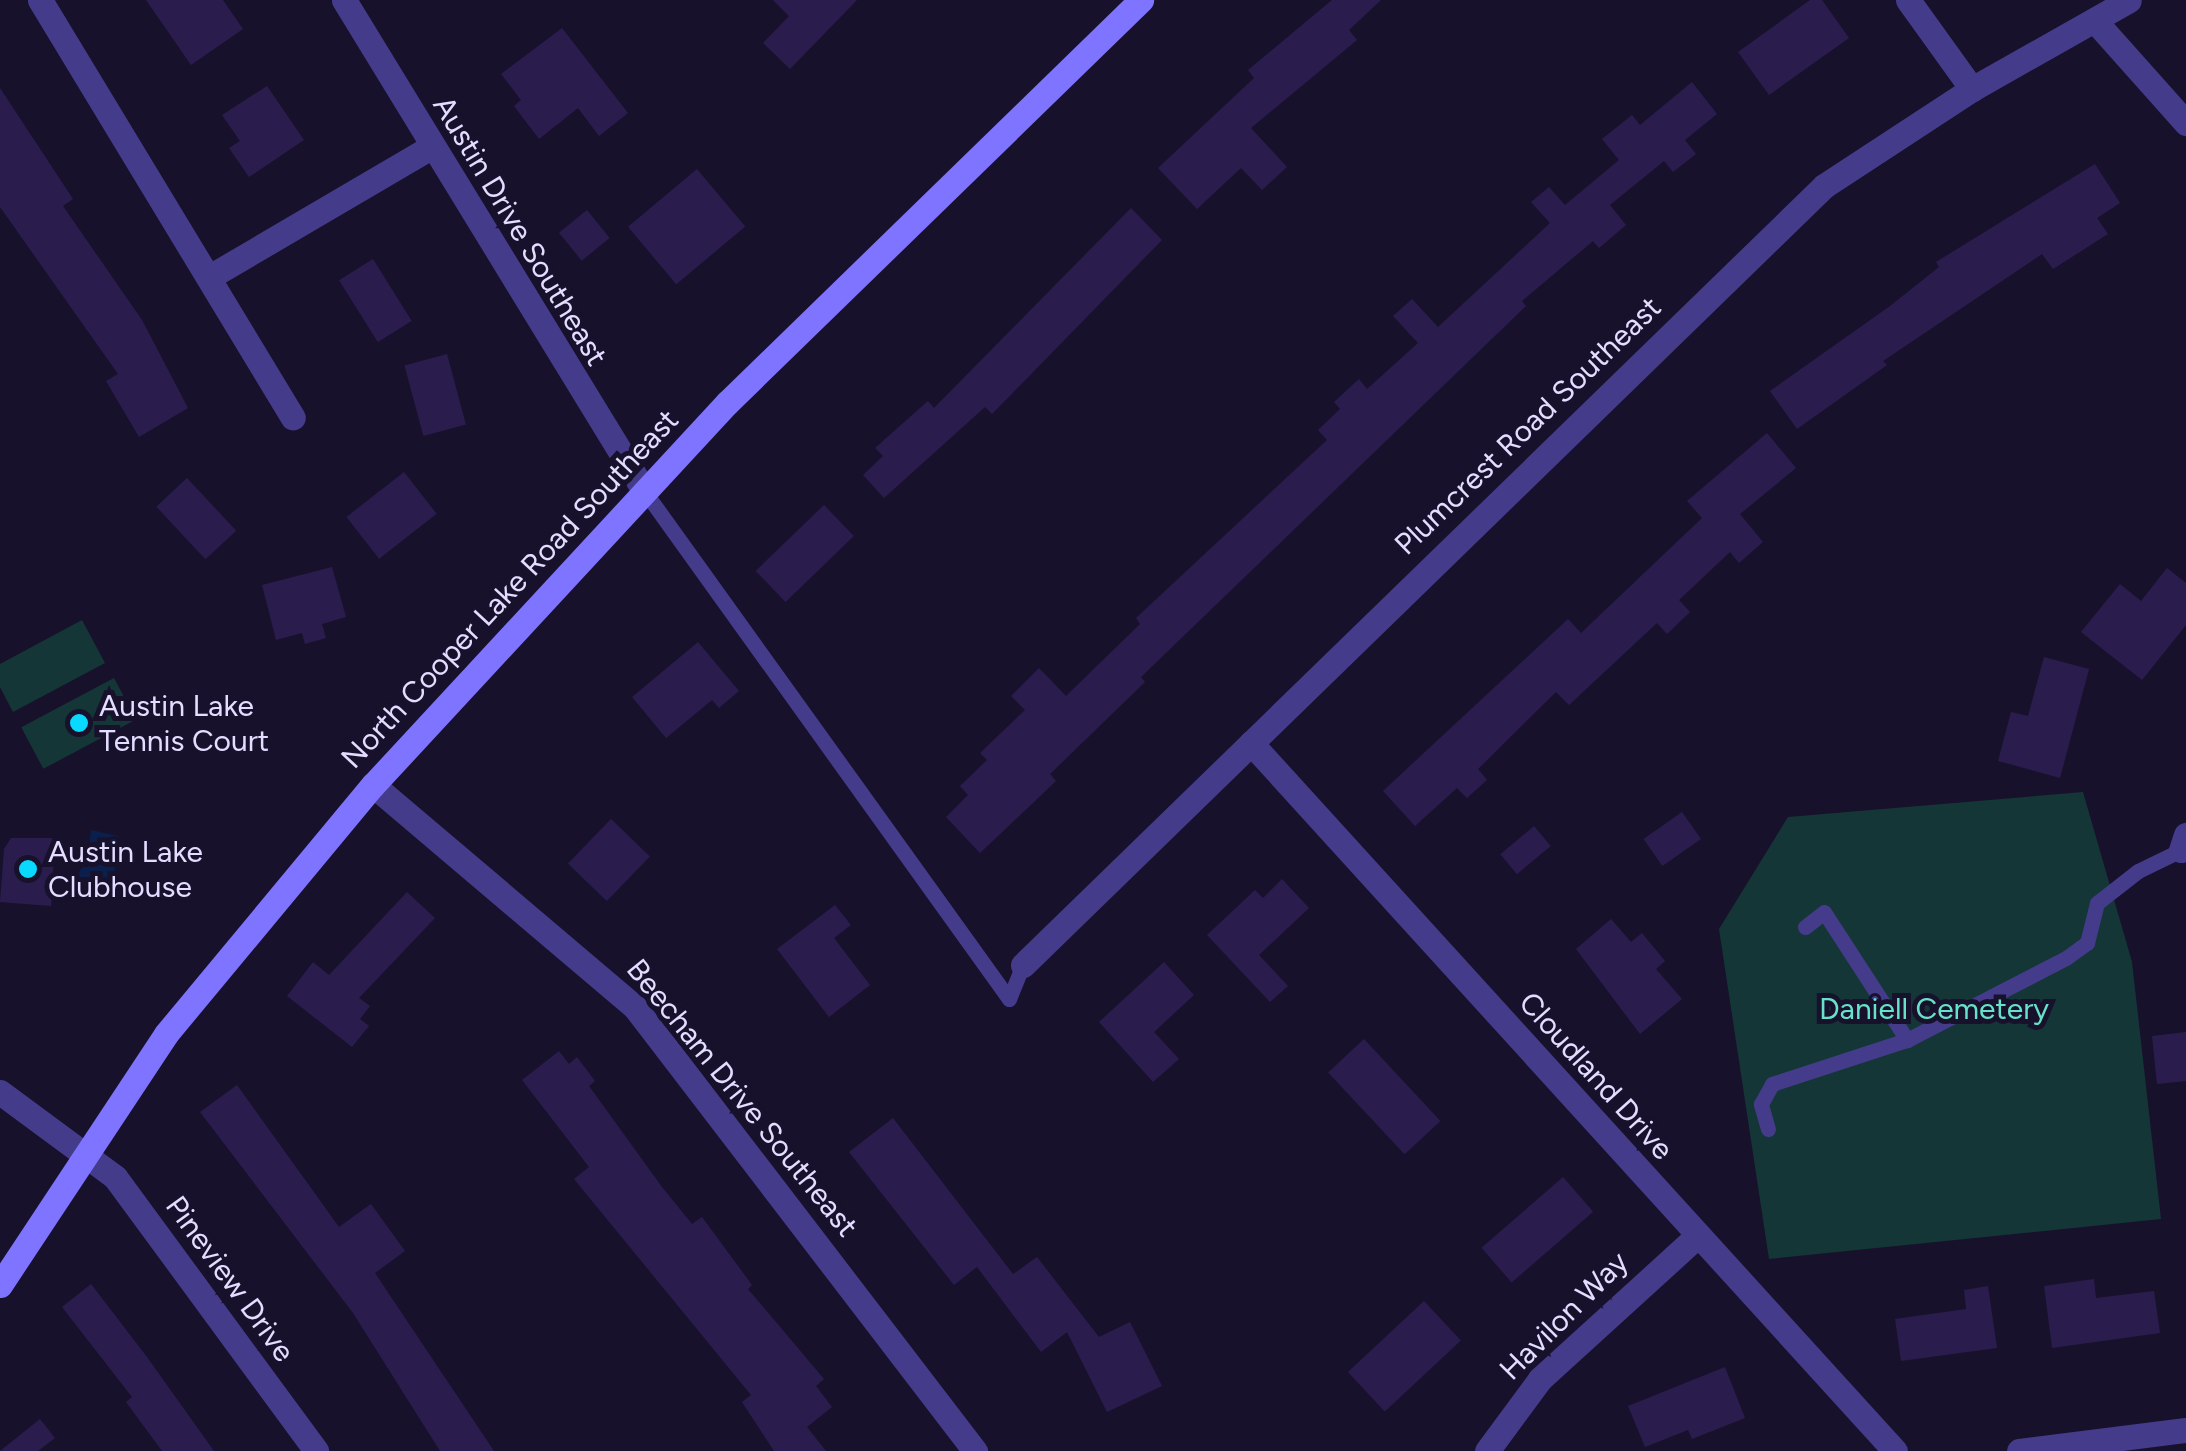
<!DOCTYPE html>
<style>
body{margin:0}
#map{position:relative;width:2186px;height:1451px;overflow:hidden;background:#18112c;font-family:Figtree,sans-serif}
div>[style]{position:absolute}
.green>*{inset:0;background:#143637;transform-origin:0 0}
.water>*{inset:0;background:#0b1f4c}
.building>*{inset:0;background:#2a1d4e;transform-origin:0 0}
.lane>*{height:15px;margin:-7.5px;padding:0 7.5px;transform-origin:7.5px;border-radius:7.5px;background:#443c8b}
.street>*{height:25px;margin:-12.5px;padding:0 12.5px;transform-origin:12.5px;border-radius:12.5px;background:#443c8b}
.secondary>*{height:25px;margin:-12.5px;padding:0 12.5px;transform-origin:12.5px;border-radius:12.5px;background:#7f74ff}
.dots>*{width:28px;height:28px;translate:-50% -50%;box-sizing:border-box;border:5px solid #18112c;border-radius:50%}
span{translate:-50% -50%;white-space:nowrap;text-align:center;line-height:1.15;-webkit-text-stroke:10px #18112c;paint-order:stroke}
.street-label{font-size:30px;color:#e3ddff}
.poi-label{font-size:30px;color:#e3ddff}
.left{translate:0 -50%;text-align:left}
.park-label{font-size:30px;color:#66e2ca}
</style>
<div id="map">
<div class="green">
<i style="clip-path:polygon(82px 620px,105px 663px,13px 712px,0 687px,0 664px)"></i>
<i style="left:114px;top:678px;width:47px;height:105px;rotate:62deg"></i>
<i style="clip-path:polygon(2083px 792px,2132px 962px,2161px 1219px,1769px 1259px,1719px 929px,1788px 817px)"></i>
</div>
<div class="water">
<i style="clip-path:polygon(91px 830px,118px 836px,112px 900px,80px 898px,70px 883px,87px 862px)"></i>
</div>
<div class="building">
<i style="clip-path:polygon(146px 0,223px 0,243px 29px,191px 65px)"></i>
<i style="clip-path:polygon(773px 0,857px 0,790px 69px,763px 43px,789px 16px)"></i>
<i style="clip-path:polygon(1332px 0,1381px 0,1349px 30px,1357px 40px,1251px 128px,1287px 167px,1262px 190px,1241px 168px,1197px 209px,1158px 168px,1254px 78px,1248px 70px)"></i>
<i style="clip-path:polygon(1810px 0,1822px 0,1849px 38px,1769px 95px,1738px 52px)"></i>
<i style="clip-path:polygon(562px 28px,628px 113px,599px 136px,578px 108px,539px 139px,514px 106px,521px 100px,501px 74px)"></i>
<i style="clip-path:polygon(1692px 82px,1717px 114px,1685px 140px,1696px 154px,1673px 172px,1664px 161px,1610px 205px,1626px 225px,1599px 248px,1593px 241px,1522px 301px,1526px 306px,1141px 677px,1145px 682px,1050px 774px,1056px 781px,980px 853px,946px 817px,968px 795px,960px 786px,987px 760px,980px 753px,1025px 710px,1011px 696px,1039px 668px,1066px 696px,1140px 624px,1136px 618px,1327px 440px,1318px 430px,1340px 409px,1334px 402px,1359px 379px,1367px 389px,1418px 343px,1393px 316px,1412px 299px,1438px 327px,1550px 223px,1531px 202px,1549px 187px,1565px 205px,1619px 160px,1602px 139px,1632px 115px,1640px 125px)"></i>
<i style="clip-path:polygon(267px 86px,304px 140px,249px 177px,229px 148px,240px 141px,222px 115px)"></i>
<i style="clip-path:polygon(0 88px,73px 199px,63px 206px,142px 320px,188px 408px,139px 437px,106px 381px,118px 374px,0 207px)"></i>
<i style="clip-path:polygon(2095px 164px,2120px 203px,2097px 218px,2108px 234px,2053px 269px,2042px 254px,1883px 361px,1887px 365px,1797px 429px,1770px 391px,1890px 306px,1939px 267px,1936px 262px)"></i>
<i style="left:697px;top:169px;width:75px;height:90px;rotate:50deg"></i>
<i style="clip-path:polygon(1131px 208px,1162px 240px,992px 414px,985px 407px,884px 498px,863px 475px,883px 456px,875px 448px,928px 401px,934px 408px)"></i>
<i style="left:587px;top:210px;width:36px;height:36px;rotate:51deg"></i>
<i style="left:373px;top:259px;width:73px;height:40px;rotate:58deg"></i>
<i style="left:447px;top:354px;width:73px;height:44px;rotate:75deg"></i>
<i style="clip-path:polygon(1767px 433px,1796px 468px,1740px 514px,1763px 542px,1739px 563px,1730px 552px,1679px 600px,1690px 612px,1667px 634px,1657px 623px,1569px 705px,1556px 692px,1478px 769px,1487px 780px,1467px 798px,1457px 788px,1415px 826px,1383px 791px,1568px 619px,1581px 633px,1702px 518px,1687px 501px)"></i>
<i style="left:404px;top:472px;width:53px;height:73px;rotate:52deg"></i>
<i style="left:187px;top:478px;width:72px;height:42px;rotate:47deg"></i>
<i style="left:824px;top:505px;width:43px;height:95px;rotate:46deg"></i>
<i style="clip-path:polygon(332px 567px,346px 617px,322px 624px,326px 638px,305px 644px,302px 633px,276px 640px,262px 585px)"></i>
<i style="clip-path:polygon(2167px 568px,2186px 583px,2186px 625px,2142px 680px,2081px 632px,2120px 584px,2141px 601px)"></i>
<i style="clip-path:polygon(698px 642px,739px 691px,719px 708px,712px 700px,666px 738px,632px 697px)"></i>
<i style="clip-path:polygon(2044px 657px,2089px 669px,2060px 778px,1998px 761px,2011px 712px,2028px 716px)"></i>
<i style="left:1682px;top:812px;width:33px;height:47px;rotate:55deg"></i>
<i style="left:611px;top:819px;width:54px;height:62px;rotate:44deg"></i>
<i style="left:1534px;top:826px;width:26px;height:44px;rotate:50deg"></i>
<i style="clip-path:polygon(11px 838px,55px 838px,51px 906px,0 902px,4px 849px)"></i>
<i style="clip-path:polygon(1282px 879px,1309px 908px,1259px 955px,1288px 986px,1270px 1002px,1207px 935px,1255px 890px,1263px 898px)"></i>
<i style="clip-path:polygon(407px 892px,435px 918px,359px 998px,370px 1006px,360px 1019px,369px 1026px,352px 1047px,287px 996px,313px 962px,329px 975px)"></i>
<i style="clip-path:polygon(835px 905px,851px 925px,834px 938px,870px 985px,829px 1017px,777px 949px)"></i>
<i style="clip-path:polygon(1611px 919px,1631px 942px,1642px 933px,1665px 961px,1656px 969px,1682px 999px,1640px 1034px,1576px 949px)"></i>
<i style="clip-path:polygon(1164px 962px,1194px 995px,1154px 1032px,1179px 1059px,1153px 1082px,1099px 1022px)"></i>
<i style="clip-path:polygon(2186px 1032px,2186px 1081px,2157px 1084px,2152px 1036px)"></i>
<i style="left:1364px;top:1039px;width:112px;height:49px;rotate:47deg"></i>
<i style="clip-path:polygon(559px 1051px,569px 1064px,577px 1057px,595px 1081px,589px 1086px,662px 1187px,692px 1224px,702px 1217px,752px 1285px,748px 1289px,824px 1379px,816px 1386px,832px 1407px,807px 1427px,826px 1451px,774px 1451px,742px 1402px,751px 1395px,574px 1179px,589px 1167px,522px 1080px)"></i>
<i style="clip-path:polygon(237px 1085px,339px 1227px,371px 1204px,405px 1251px,375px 1273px,494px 1451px,440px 1451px,353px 1313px,200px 1112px)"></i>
<i style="clip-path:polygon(893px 1118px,1013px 1274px,1037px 1257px,1099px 1337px,1130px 1322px,1162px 1386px,1107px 1412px,1067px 1332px,1041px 1352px,977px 1267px,954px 1285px,849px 1152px)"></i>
<i style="left:1563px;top:1177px;width:46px;height:108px;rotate:49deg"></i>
<i style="clip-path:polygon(2094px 1279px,2096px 1298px,2154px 1291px,2160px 1333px,2052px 1348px,2044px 1286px)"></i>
<i style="clip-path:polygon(91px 1284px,147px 1357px,214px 1451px,162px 1451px,126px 1402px,132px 1397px,62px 1307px)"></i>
<i style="clip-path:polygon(1988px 1286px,1997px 1348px,1901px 1361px,1895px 1319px,1966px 1309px,1964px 1290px)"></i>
<i style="left:1424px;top:1301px;width:54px;height:104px;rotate:47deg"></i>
<i style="clip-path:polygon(1725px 1367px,1745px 1418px,1692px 1439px,1688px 1430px,1645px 1447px,1628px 1406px)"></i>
<i style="clip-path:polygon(40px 1419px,55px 1438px,38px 1451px,0 1451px)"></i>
</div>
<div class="lane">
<i style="left:645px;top:492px;width:624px;rotate:54.32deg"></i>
<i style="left:1009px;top:999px;width:37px;rotate:-68deg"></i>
<i style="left:1805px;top:927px;width:24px;rotate:-38deg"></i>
<i style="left:1824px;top:912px;width:153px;rotate:57deg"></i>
<i style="left:1768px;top:1129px;width:26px;rotate:-106deg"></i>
<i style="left:1761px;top:1104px;width:23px;rotate:-61deg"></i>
<i style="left:1772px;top:1084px;width:142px;rotate:-18.1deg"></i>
<i style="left:1907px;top:1040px;width:179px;rotate:-27.3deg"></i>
<i style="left:2066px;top:958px;width:26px;rotate:-36deg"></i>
<i style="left:2087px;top:943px;width:41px;rotate:-76deg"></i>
<i style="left:2097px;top:903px;width:52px;rotate:-38deg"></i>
<i style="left:2138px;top:871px;width:48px;rotate:-26deg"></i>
</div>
<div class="street">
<i style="left:40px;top:0;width:488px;rotate:58.8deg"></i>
<i style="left:344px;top:0;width:577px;rotate:58.54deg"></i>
<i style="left:1908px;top:0;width:110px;rotate:54.3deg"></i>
<i style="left:2095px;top:21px;width:137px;rotate:48.3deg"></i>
<i style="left:211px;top:276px;width:255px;rotate:-30.4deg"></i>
<i style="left:1251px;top:743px;width:957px;rotate:47.71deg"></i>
<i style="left:373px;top:785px;width:342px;rotate:40.3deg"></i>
<i style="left:634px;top:1006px;width:561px;rotate:52.54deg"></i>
<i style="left:2181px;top:850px;width:16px;rotate:-72deg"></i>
<i style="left:1023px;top:965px;width:1117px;rotate:-44.2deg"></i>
<i style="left:1824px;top:186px;width:177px;rotate:-33.2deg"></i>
<i style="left:1972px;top:89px;width:180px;rotate:-29.5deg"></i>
<i style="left:0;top:1092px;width:143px;rotate:36.5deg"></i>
<i style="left:115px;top:1177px;width:340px;rotate:53.7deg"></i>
<i style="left:1487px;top:1451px;width:89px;rotate:-53.6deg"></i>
<i style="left:1540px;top:1379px;width:212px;rotate:-42.3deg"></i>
<i style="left:2019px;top:1451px;width:168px;rotate:-7.2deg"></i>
</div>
<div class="secondary">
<i style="left:0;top:1285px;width:301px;rotate:-56.5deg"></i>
<i style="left:166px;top:1034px;width:324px;rotate:-50.3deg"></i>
<i style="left:373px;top:785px;width:521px;rotate:-47.18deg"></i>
<i style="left:727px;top:403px;width:578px;rotate:-44.23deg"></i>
</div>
<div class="dots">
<i style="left:79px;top:723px;background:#09d9ff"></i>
<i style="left:28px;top:869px;background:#09d9ff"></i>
</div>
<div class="street-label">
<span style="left:520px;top:231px;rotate:59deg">Austin Drive Southeast</span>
<span style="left:1528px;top:426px;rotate:-44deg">Plumcrest Road Southeast</span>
<span style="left:510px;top:589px;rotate:-47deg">North Cooper Lake Road Southeast</span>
<span style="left:1596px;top:1076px;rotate:48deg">Cloudland Drive</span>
<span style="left:742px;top:1098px;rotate:51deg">Beecham Drive Southeast</span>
<span style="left:230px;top:1279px;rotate:54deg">Pineview Drive</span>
<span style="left:1564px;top:1316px;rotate:-45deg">Havilon Way</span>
</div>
<div class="poi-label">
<span class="left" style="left:99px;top:723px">Austin Lake<br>Tennis Court</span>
<span class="left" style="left:48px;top:869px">Austin Lake<br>Clubhouse</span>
</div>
<div class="park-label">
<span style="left:1934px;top:1009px">Daniell Cemetery</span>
</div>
</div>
